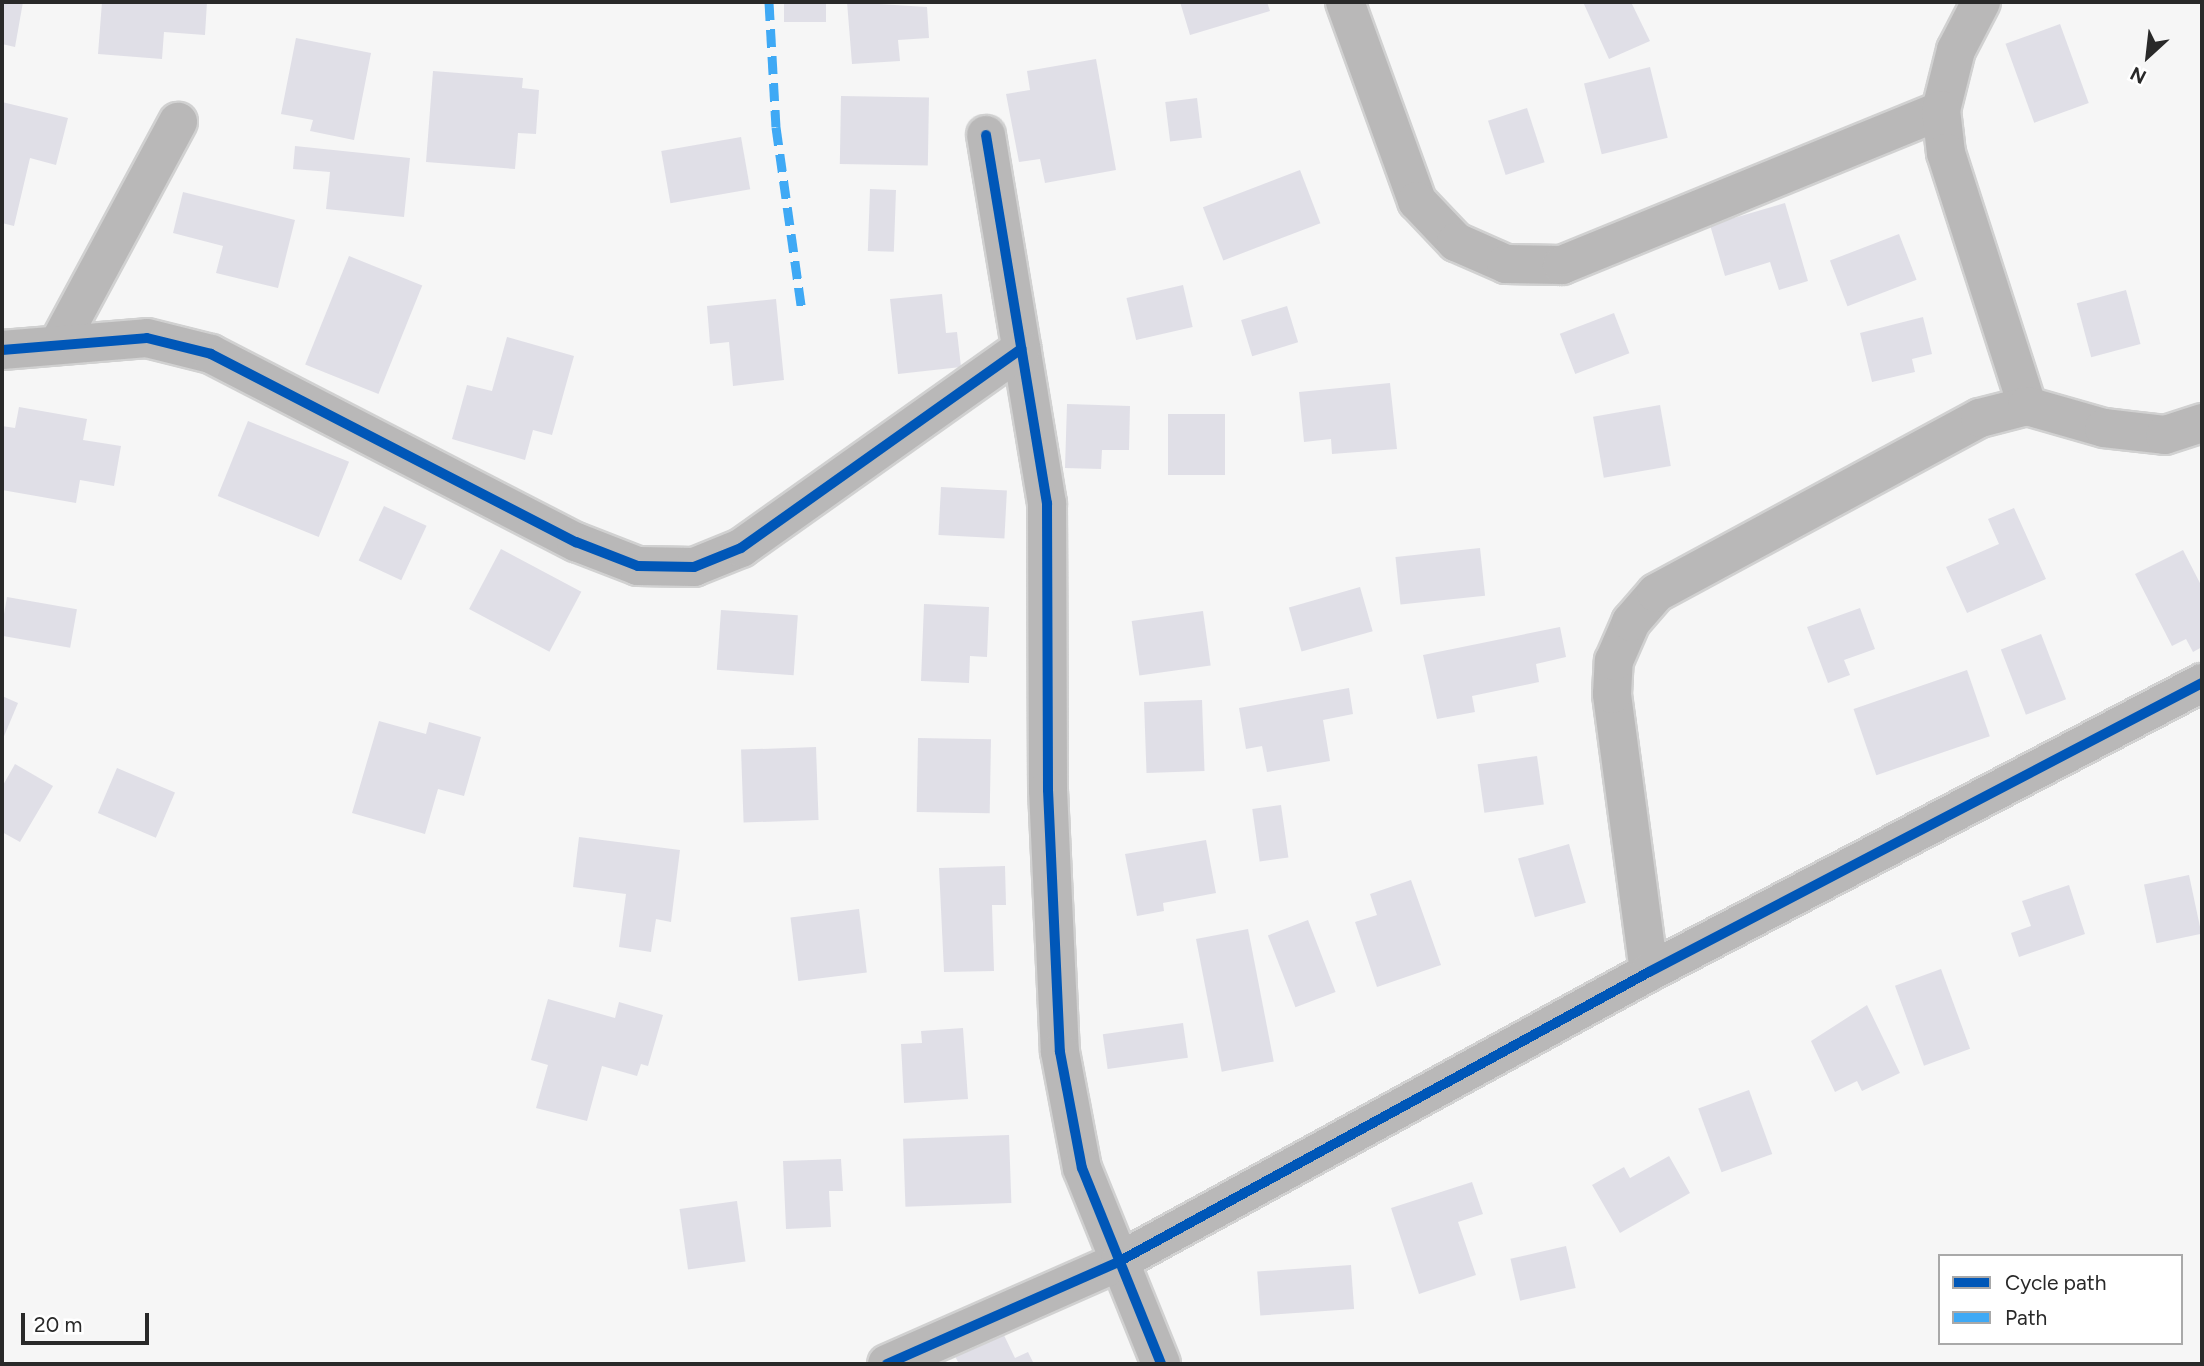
<!DOCTYPE html>
<style>
body{margin:0}
#map{position:relative;width:2204px;height:1366px;overflow:hidden;background:#f6f6f6;font-family:Figtree,sans-serif}
div>[style]{position:absolute}
.building>*{inset:0;background:#e0dfe7;transform-origin:0 0}
.roads{filter:drop-shadow(2px 0 #d1d1d1) drop-shadow(-2px 0 #d1d1d1) drop-shadow(0 2px #d1d1d1) drop-shadow(0 -2px #d1d1d1)}
.minor>*{height:38px;margin:-19px;padding:0 19px;transform-origin:19px;border-radius:19px;background:#b9b8b8}
.quiet>*{height:9px;margin-top:-4.5px;transform-origin:0;background:repeating-linear-gradient(90deg,#3fa9f5 0 18px,transparent 0 27px)}
.cycleway>*{height:10px;margin:-5px;padding:0 5px;transform-origin:5px;border-radius:5px;background:#0057b8}
span{translate:-50% -50%;white-space:nowrap;text-align:center;line-height:1.15;-webkit-text-stroke:5px #fff;paint-order:stroke}
.frame{position:absolute;inset:0;border:4px solid #292929;pointer-events:none}
.legend{position:absolute;left:1938px;top:1254px;width:245px;height:91px;box-sizing:border-box;background:#fff;border:2px solid #a9a9a9;margin:0;padding:9px 12px;list-style:none;font-size:21px;color:#292929}
.legend li{display:flex;align-items:center;gap:14px;height:35px}
.legend b{width:35px;border:2px solid #a9a9a9}
.north{position:absolute;left:2113px;top:21px;width:70px;height:70px;-webkit-text-stroke:5px #fff;paint-order:stroke;rotate:207deg;font-size:19px;font-weight:700;line-height:28px;text-align:center;color:#292929}
.north::after{content:'';display:block;margin:auto;width:24px;height:32px;background:#292929;clip-path:polygon(50% 0,100% 100%,50% 72%,0 100%)}
.scale{position:absolute;left:21px;top:1313px;width:128px;height:32px;box-sizing:border-box;border:4px solid #292929;border-top:0;padding-left:9px;font-size:21px;line-height:24px;white-space:nowrap;color:#292929;-webkit-text-stroke:5px #fff;paint-order:stroke}
</style>
<div id="map">
<div class="building">
<i style="clip-path:polygon(2px 2px,23px 2px,15px 47px,2px 44px)"></i>
<i style="clip-path:polygon(102px 2px,207px 2px,205px 35px,164px 32px,162px 59px,98px 54px)"></i>
<i style="left:784px;top:2px;width:42px;height:20px"></i>
<i style="clip-path:polygon(847px 2px,927px 7px,929px 38px,898px 40px,900px 61px,852px 64px)"></i>
<i style="clip-path:polygon(1180px 2px,1267px 2px,1270px 11px,1190px 35px)"></i>
<i style="clip-path:polygon(1583px 2px,1631px 2px,1650px 41px,1609px 59px)"></i>
<i style="left:2060px;top:24px;width:84px;height:58px;rotate:70deg"></i>
<i style="clip-path:polygon(296px 38px,371px 53px,354px 140px,310px 131px,313px 120px,281px 114px)"></i>
<i style="clip-path:polygon(1096px 59px,1116px 170px,1045px 183px,1040px 159px,1019px 162px,1006px 94px,1030px 90px,1027px 71px)"></i>
<i style="left:1650px;top:67px;width:73px;height:68px;rotate:76deg"></i>
<i style="clip-path:polygon(433px 71px,523px 78px,522px 88px,539px 90px,536px 134px,518px 133px,515px 169px,426px 162px)"></i>
<i style="left:841px;top:96px;width:88px;height:68px;rotate:1deg"></i>
<i style="left:1197px;top:98px;width:40px;height:32px;rotate:83deg"></i>
<i style="clip-path:polygon(2px 102px,68px 118px,56px 165px,30px 158px,14px 226px,2px 223px)"></i>
<i style="left:1527px;top:108px;width:57px;height:41px;rotate:72deg"></i>
<i style="left:741px;top:137px;width:53px;height:81px;rotate:80deg"></i>
<i style="clip-path:polygon(295px 146px,410px 158px,404px 217px,326px 209px,330px 172px,293px 169px)"></i>
<i style="left:1300px;top:170px;width:57px;height:104px;rotate:69deg"></i>
<i style="left:870px;top:189px;width:26px;height:62px;rotate:2deg"></i>
<i style="clip-path:polygon(183px 192px,295px 220px,278px 288px,216px 273px,223px 246px,173px 233px)"></i>
<i style="clip-path:polygon(1785px 203px,1808px 281px,1779px 290px,1770px 262px,1725px 276px,1710px 225px)"></i>
<i style="left:1899px;top:234px;width:49px;height:74px;rotate:69deg"></i>
<i style="left:349px;top:256px;width:79px;height:117px;rotate:22deg"></i>
<i style="left:1183px;top:285px;width:43px;height:58px;rotate:77deg"></i>
<i style="left:2126px;top:290px;width:56px;height:51px;rotate:75deg"></i>
<i style="clip-path:polygon(942px 294px,946px 333px,957px 332px,961px 367px,898px 374px,890px 299px)"></i>
<i style="clip-path:polygon(776px 299px,784px 380px,733px 386px,729px 342px,710px 344px,707px 306px)"></i>
<i style="left:1287px;top:306px;width:38px;height:48px;rotate:73deg"></i>
<i style="left:1614px;top:313px;width:43px;height:58px;rotate:69deg"></i>
<i style="clip-path:polygon(1923px 317px,1932px 354px,1912px 359px,1915px 372px,1872px 382px,1860px 333px)"></i>
<i style="clip-path:polygon(507px 337px,574px 356px,552px 435px,533px 430px,525px 460px,452px 439px,467px 385px,492px 391px)"></i>
<i style="clip-path:polygon(1390px 383px,1397px 449px,1332px 454px,1331px 439px,1304px 442px,1299px 392px)"></i>
<i style="clip-path:polygon(1067px 404px,1130px 406px,1129px 450px,1102px 450px,1101px 469px,1065px 468px)"></i>
<i style="left:1660px;top:405px;width:62px;height:68px;rotate:80deg"></i>
<i style="clip-path:polygon(19px 407px,87px 419px,83px 440px,121px 446px,114px 486px,80px 480px,76px 503px,2px 490px,2px 426px,15px 428px)"></i>
<i style="left:1168px;top:414px;width:57px;height:61px"></i>
<i style="left:248px;top:421px;width:109px;height:81px;rotate:22deg"></i>
<i style="left:941px;top:487px;width:66px;height:48px;rotate:3deg"></i>
<i style="left:384px;top:506px;width:47px;height:60px;rotate:25deg"></i>
<i style="clip-path:polygon(2014px 508px,2046px 579px,1967px 613px,1946px 567px,1999px 544px,1988px 519px)"></i>
<i style="left:1480px;top:548px;width:48px;height:85px;rotate:84deg"></i>
<i style="left:501px;top:549px;width:91px;height:68px;rotate:28deg"></i>
<i style="clip-path:polygon(2183px 550px,2202px 587px,2202px 647px,2193px 652px,2186px 639px,2172px 646px,2135px 574px)"></i>
<i style="left:1360px;top:587px;width:46px;height:74px;rotate:74deg"></i>
<i style="left:7px;top:597px;width:71px;height:39px;rotate:10deg"></i>
<i style="clip-path:polygon(924px 604px,989px 607px,987px 657px,970px 656px,969px 683px,921px 681px)"></i>
<i style="clip-path:polygon(1860px 608px,1875px 649px,1844px 660px,1850px 675px,1828px 683px,1807px 627px)"></i>
<i style="left:721px;top:610px;width:77px;height:60px;rotate:4deg"></i>
<i style="left:1203px;top:611px;width:55px;height:72px;rotate:82deg"></i>
<i style="clip-path:polygon(1560px 627px,1566px 657px,1536px 664px,1539px 682px,1472px 696px,1475px 712px,1437px 719px,1423px 655px)"></i>
<i style="left:2041px;top:634px;width:70px;height:43px;rotate:69deg"></i>
<i style="left:1967px;top:670px;width:70px;height:120px;rotate:71deg"></i>
<i style="clip-path:polygon(1349px 688px,1353px 714px,1323px 720px,1330px 761px,1267px 772px,1262px 746px,1246px 749px,1239px 708px)"></i>
<i style="clip-path:polygon(2px 696px,18px 703px,2px 741px)"></i>
<i style="left:1202px;top:700px;width:71px;height:58px;rotate:88deg"></i>
<i style="clip-path:polygon(379px 721px,426px 734px,429px 722px,481px 737px,464px 796px,438px 789px,425px 834px,352px 813px)"></i>
<i style="left:918px;top:738px;width:73px;height:74px;rotate:1deg"></i>
<i style="left:816px;top:747px;width:73px;height:75px;rotate:88deg"></i>
<i style="left:1537px;top:756px;width:49px;height:60px;rotate:82deg"></i>
<i style="clip-path:polygon(15px 764px,53px 786px,20px 842px,2px 832px,2px 787px)"></i>
<i style="left:117px;top:768px;width:63px;height:49px;rotate:23deg"></i>
<i style="left:1281px;top:805px;width:53px;height:29px;rotate:82deg"></i>
<i style="clip-path:polygon(579px 837px,680px 850px,671px 922px,656px 919px,651px 952px,619px 947px,626px 894px,573px 887px)"></i>
<i style="clip-path:polygon(1206px 840px,1216px 893px,1163px 903px,1164px 911px,1137px 916px,1125px 854px)"></i>
<i style="left:1569px;top:844px;width:61px;height:53px;rotate:74deg"></i>
<i style="clip-path:polygon(1005px 866px,1006px 905px,992px 905px,994px 971px,944px 972px,939px 868px)"></i>
<i style="left:2189px;top:875px;width:60px;height:46px;rotate:78deg"></i>
<i style="clip-path:polygon(1411px 880px,1441px 965px,1377px 987px,1355px 922px,1377px 915px,1370px 894px)"></i>
<i style="clip-path:polygon(2069px 885px,2085px 934px,2019px 957px,2011px 933px,2031px 926px,2022px 901px)"></i>
<i style="left:859px;top:909px;width:64px;height:69px;rotate:83deg"></i>
<i style="left:1308px;top:920px;width:77px;height:43px;rotate:69deg"></i>
<i style="left:1248px;top:929px;width:135px;height:53px;rotate:79deg"></i>
<i style="left:1941px;top:969px;width:85px;height:49px;rotate:70deg"></i>
<i style="clip-path:polygon(548px 999px,615px 1018px,619px 1002px,663px 1015px,648px 1066px,641px 1064px,637px 1076px,602px 1066px,587px 1121px,536px 1108px,548px 1065px,531px 1060px)"></i>
<i style="clip-path:polygon(1867px 1005px,1900px 1073px,1862px 1091px,1857px 1081px,1835px 1092px,1811px 1041px)"></i>
<i style="left:1183px;top:1023px;width:35px;height:81px;rotate:82deg"></i>
<i style="clip-path:polygon(963px 1028px,968px 1099px,904px 1103px,901px 1044px,922px 1043px,921px 1031px)"></i>
<i style="left:1749px;top:1090px;width:68px;height:54px;rotate:70deg"></i>
<i style="left:1009px;top:1135px;width:68px;height:106px;rotate:88deg"></i>
<i style="clip-path:polygon(1669px 1156px,1690px 1193px,1620px 1233px,1592px 1185px,1624px 1167px,1630px 1178px)"></i>
<i style="clip-path:polygon(841px 1159px,843px 1191px,829px 1191px,831px 1227px,786px 1229px,783px 1161px)"></i>
<i style="clip-path:polygon(1472px 1182px,1483px 1214px,1458px 1222px,1476px 1275px,1419px 1294px,1391px 1208px)"></i>
<i style="left:737px;top:1201px;width:61px;height:58px;rotate:82deg"></i>
<i style="left:1566px;top:1246px;width:43px;height:57px;rotate:77deg"></i>
<i style="left:1351px;top:1265px;width:44px;height:94px;rotate:86deg"></i>
<i style="clip-path:polygon(1001px 1329px,1015px 1358px,1028px 1352px,1034px 1364px,959px 1364px,953px 1352px)"></i>
</div>
<div class="roads">
<div class="minor">
<i style="left:1345px;top:2px;width:212px;rotate:70.1deg"></i>
<i style="left:1417px;top:201px;width:57px;rotate:46.4deg"></i>
<i style="left:1456px;top:242px;width:55px;rotate:23.7deg"></i>
<i style="left:1506px;top:264px;width:56px;rotate:1deg"></i>
<i style="left:1562px;top:265px;width:409px;rotate:-22.2deg"></i>
<i style="left:1981px;top:2px;width:54px;rotate:117.5deg"></i>
<i style="left:1956px;top:50px;width:62px;rotate:104deg"></i>
<i style="left:1941px;top:110px;width:43px;rotate:83.4deg"></i>
<i style="left:1946px;top:153px;width:266px;rotate:72.2deg"></i>
<i style="left:986px;top:135px;width:373px;rotate:80.6deg"></i>
<i style="left:1047px;top:503px;width:287px;rotate:89.8deg"></i>
<i style="left:1048px;top:790px;width:262px;rotate:87.4deg"></i>
<i style="left:1060px;top:1052px;width:118px;rotate:79.3deg"></i>
<i style="left:1082px;top:1168px;width:211px;rotate:68deg"></i>
<i style="left:60px;top:341px;width:249px;rotate:-61.7deg"></i>
<i style="left:2px;top:350px;width:145px;rotate:-4.7deg"></i>
<i style="left:147px;top:338px;width:66px;rotate:14deg"></i>
<i style="left:211px;top:354px;width:411px;rotate:27.3deg"></i>
<i style="left:576px;top:542px;width:66px;rotate:21.2deg"></i>
<i style="left:638px;top:566px;width:56px;rotate:1deg"></i>
<i style="left:694px;top:567px;width:51px;rotate:-22deg"></i>
<i style="left:741px;top:548px;width:344px;rotate:-35.4deg"></i>
<i style="left:1649px;top:972px;width:280px;rotate:-97.6deg"></i>
<i style="left:1612px;top:694px;width:33px;rotate:-87deg"></i>
<i style="left:1614px;top:661px;width:43px;rotate:-66.4deg"></i>
<i style="left:1631px;top:622px;width:38px;rotate:-49deg"></i>
<i style="left:1656px;top:593px;width:368px;rotate:-28.4deg"></i>
<i style="left:1980px;top:418px;width:49px;rotate:-14.3deg"></i>
<i style="left:2027px;top:406px;width:80px;rotate:15.9deg"></i>
<i style="left:2104px;top:428px;width:61px;rotate:6.5deg"></i>
<i style="left:2165px;top:435px;width:39px;rotate:-18deg"></i>
<i style="left:887px;top:1364px;width:255px;rotate:-23.8deg"></i>
<i style="left:1120px;top:1261px;width:603px;rotate:-28.65deg"></i>
<i style="left:1649px;top:972px;width:624px;rotate:-27.59deg"></i>
</div>
</div>
<div class="quiet">
<i style="left:769px;top:2px;width:125px;rotate:86.8deg"></i>
<i style="left:776px;top:127px;width:181px;rotate:82deg"></i>
</div>
<div class="cycleway">
<i style="left:986px;top:135px;width:373px;rotate:80.6deg"></i>
<i style="left:1047px;top:503px;width:287px;rotate:89.8deg"></i>
<i style="left:1048px;top:790px;width:262px;rotate:87.4deg"></i>
<i style="left:1060px;top:1052px;width:118px;rotate:79.3deg"></i>
<i style="left:1082px;top:1168px;width:211px;rotate:68deg"></i>
<i style="left:2px;top:350px;width:145px;rotate:-4.7deg"></i>
<i style="left:147px;top:338px;width:66px;rotate:14deg"></i>
<i style="left:211px;top:354px;width:411px;rotate:27.3deg"></i>
<i style="left:576px;top:542px;width:66px;rotate:21.2deg"></i>
<i style="left:638px;top:566px;width:56px;rotate:1deg"></i>
<i style="left:694px;top:567px;width:51px;rotate:-22deg"></i>
<i style="left:741px;top:548px;width:344px;rotate:-35.4deg"></i>
<i style="left:887px;top:1364px;width:255px;rotate:-23.8deg"></i>
<i style="left:1120px;top:1261px;width:603px;rotate:-28.65deg"></i>
<i style="left:1649px;top:972px;width:624px;rotate:-27.59deg"></i>
</div>
<div class="frame"></div>
<ul class="legend">
<li><b style="height:9px;background:#0057b8"></b>Cycle path</li>
<li><b style="height:9px;background:#3fa9f5"></b>Path</li>
</ul>
<div class="north">N</div>
<div class="scale">20 m</div>
</div>
